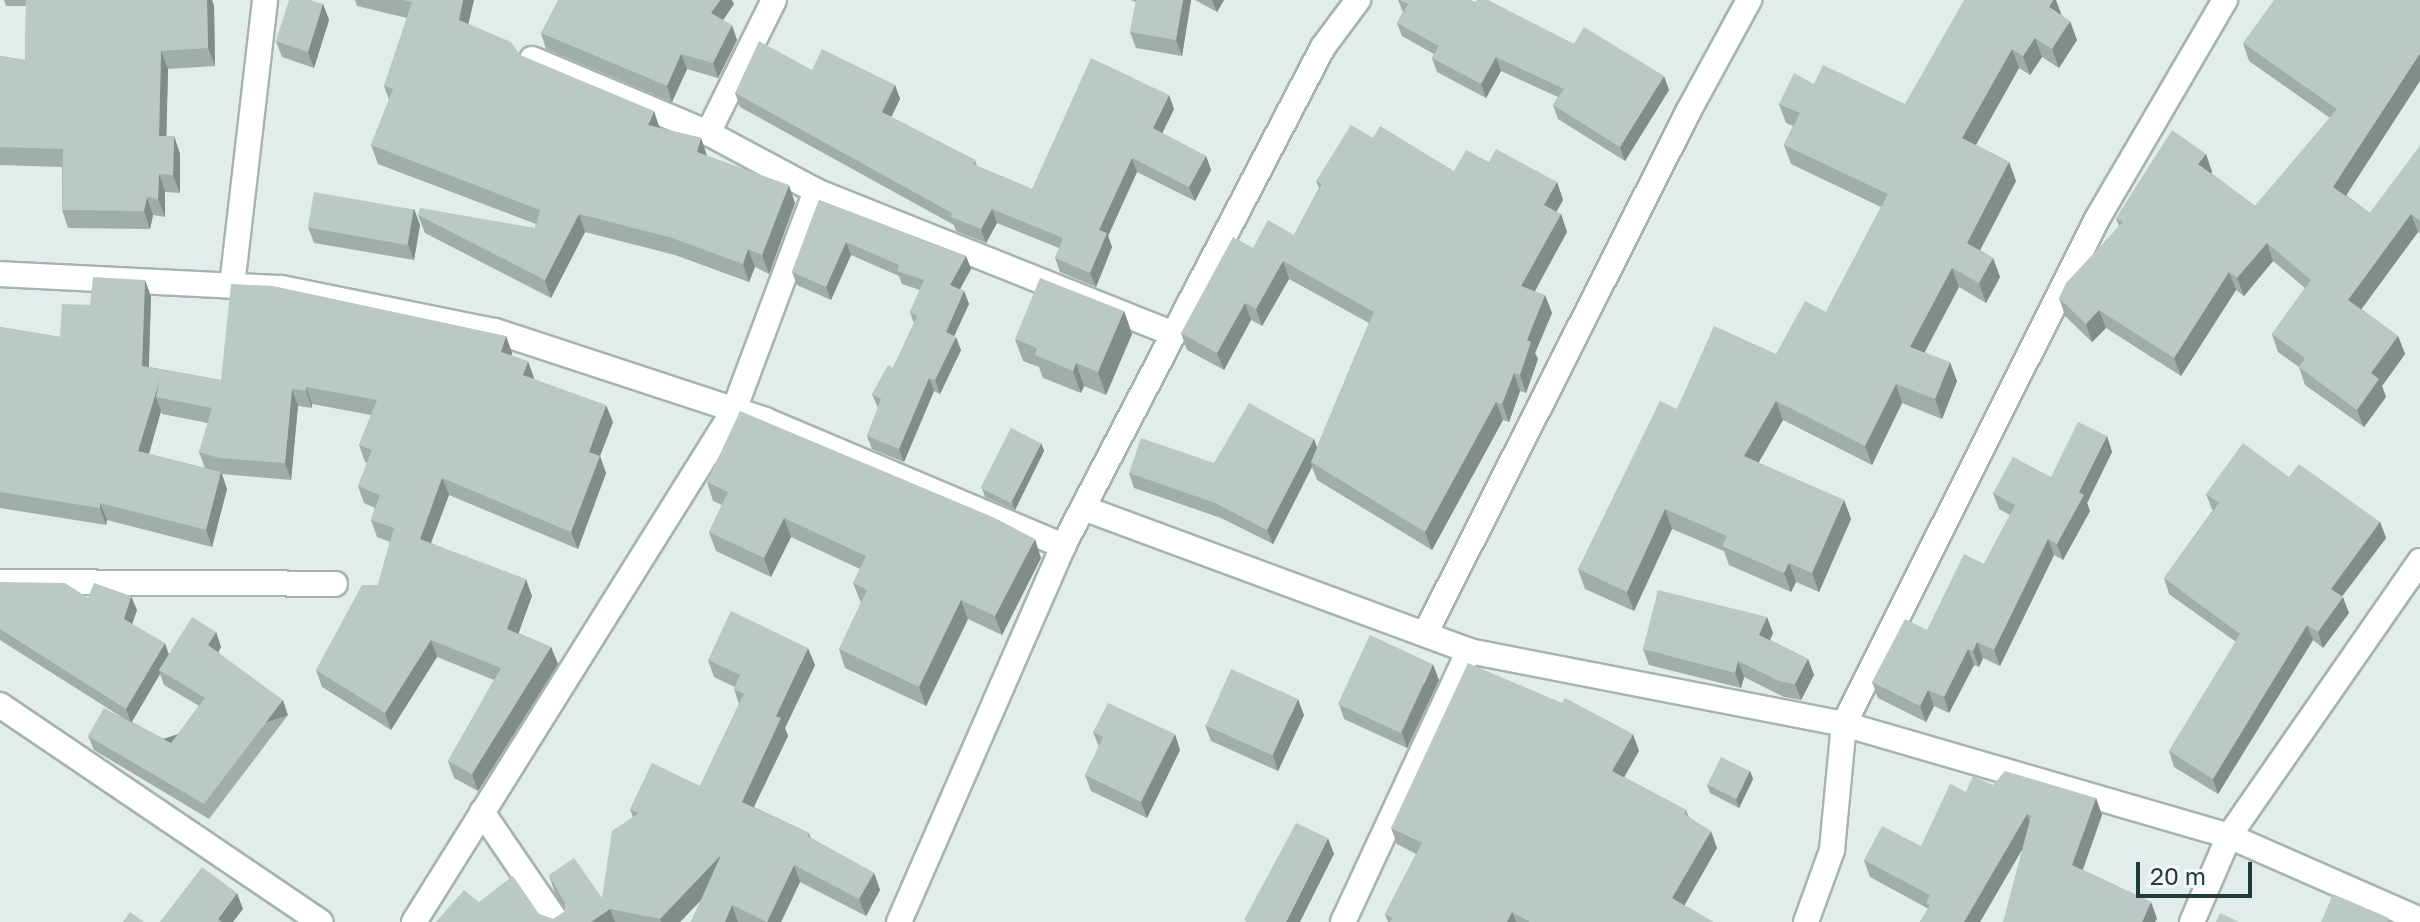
<!DOCTYPE html>
<style>
body{margin:0}
#map{position:relative;width:2420px;height:922px;overflow:hidden;background:#e2ecea;font-family:"Golos Text",sans-serif}
div>[style]{position:absolute}
.roads{filter:drop-shadow(2px 0 #a5b4b2) drop-shadow(-2px 0 #a5b4b2) drop-shadow(0 2px #a5b4b2) drop-shadow(0 -2px #a5b4b2)}
.minor>*{height:24px;margin:-12px;padding:0 12px;transform-origin:12px;border-radius:12px;background:#fff}
.wall>*{inset:0;background:#a0adaa}
.shaded-wall>*{inset:0;background:#828d8b;transform-origin:0 0}
.building>*{inset:0;background:#bac9c6;transform-origin:0 0}
span{translate:-50% -50%;white-space:nowrap;text-align:center;line-height:1.15;-webkit-text-stroke:6px #f2f8f7;paint-order:stroke}
.scale{position:absolute;left:2136px;top:862px;width:116px;height:36px;box-sizing:border-box;border:4px solid #223c3b;border-top:0;padding-left:10px;font-size:24px;line-height:28px;white-space:nowrap;color:#223c3b;-webkit-text-stroke:6px #f2f8f7;paint-order:stroke}
</style>
<div id="map">
<div class="roads">
<div class="minor">
<i style="left:532px;top:59px;width:191px;rotate:22.8deg"></i>
<i style="left:708px;top:133px;width:123px;rotate:28.2deg"></i>
<i style="left:816px;top:191px;width:385px;rotate:21.8deg"></i>
<i style="left:708px;top:133px;width:148px;rotate:-63.6deg"></i>
<i style="left:0;top:274px;width:281px;rotate:2.9deg"></i>
<i style="left:281px;top:288px;width:218px;rotate:11.4deg"></i>
<i style="left:495px;top:331px;width:284px;rotate:18.2deg"></i>
<i style="left:765px;top:420px;width:324px;rotate:22.9deg"></i>
<i style="left:232px;top:286px;width:288px;rotate:-83.4deg"></i>
<i style="left:1083px;top:508px;width:412px;rotate:20.3deg"></i>
<i style="left:1469px;top:651px;width:382px;rotate:11deg"></i>
<i style="left:1844px;top:724px;width:401px;rotate:16.2deg"></i>
<i style="left:2229px;top:836px;width:209px;rotate:23.7deg"></i>
<i style="left:0;top:582px;width:335px;rotate:0.3deg"></i>
<i style="left:1425px;top:634px;width:585px;rotate:-63.26deg"></i>
<i style="left:1688px;top:112px;width:128px;rotate:-61.4deg"></i>
<i style="left:0;top:705px;width:387px;rotate:34.1deg"></i>
<i style="left:482px;top:812px;width:133px;rotate:55.7deg"></i>
<i style="left:414px;top:922px;width:604px;rotate:-57.99deg"></i>
<i style="left:734px;top:410px;width:234px;rotate:-69.5deg"></i>
<i style="left:899px;top:922px;width:410px;rotate:-66.4deg"></i>
<i style="left:1063px;top:546px;width:563px;rotate:-62.48deg"></i>
<i style="left:1323px;top:47px;width:59px;rotate:-53.3deg"></i>
<i style="left:1343px;top:922px;width:299px;rotate:-65.1deg"></i>
<i style="left:1806px;top:922px;width:77px;rotate:-70.1deg"></i>
<i style="left:1832px;top:850px;width:127px;rotate:-84.6deg"></i>
<i style="left:1844px;top:724px;width:565px;rotate:-63.39deg"></i>
<i style="left:2097px;top:219px;width:254px;rotate:-59.7deg"></i>
<i style="left:2192px;top:922px;width:94px;rotate:-66.7deg"></i>
<i style="left:2229px;top:836px;width:335px;rotate:-55.2deg"></i>
</div>
</div>
<div class="wall">
<i style="clip-path:polygon(4px 0,212px 0,214px 6px,215px 66px,168px 69px,166px 136px,174px 136px,180px 154px,180px 193px,165px 192px,165px 217px,153px 215px,150px 229px,68px 228px,62px 210px,62px 167px,0 165px,0 56px,25px 60px,26px 6px,6px 6px)"></i>
<i style="clip-path:polygon(355px 0,474px 0,468px 24px,520px 55px,660px 128px,701px 138px,707px 156px,795px 203px,769px 274px,755px 267px,749px 282px,675px 255px,585px 232px,551px 298px,425px 233px,418px 215px,535px 228px,536px 224px,378px 164px,371px 145px,389px 100px,384px 86px,407px 18px,357px 6px)"></i>
<i style="clip-path:polygon(1130px 0,1191px 0,1182px 56px,1136px 48px,1130px 32px,1136px 2px)"></i>
<i style="clip-path:polygon(1195px 0,1224px 0,1217px 12px)"></i>
<i style="clip-path:polygon(1398px 0,1470px 0,1574px 44px,1669px 90px,1625px 161px,1558px 119px,1553px 105px,1558px 97px,1501px 71px,1486px 98px,1437px 72px,1432px 58px,1434px 54px,1402px 36px,1397px 23px,1403px 12px)"></i>
<i style="clip-path:polygon(2420px 0,2346px 195px,2370px 213px,2420px 146px,2420px 234px,2418px 232px,2361px 309px,2398px 336px,2405px 354px,2382px 386px,2386px 397px,2364px 427px,2305px 385px,2299px 367px,2278px 352px,2272px 334px,2305px 288px,2273px 261px,2244px 296px,2236px 290px,2181px 376px,2106px 328px,2092px 342px,2065px 316px,2059px 298px,2119px 226px,2116px 218px,2206px 154px,2212px 172px,2211px 173px,2255px 206px,2330px 118px,2249px 61px,2243px 43px)"></i>
<i style="clip-path:polygon(323px 4px,329px 20px,314px 68px,282px 57px,276px 41px)"></i>
<i style="clip-path:polygon(734px 4px,723px 20px,737px 40px,718px 78px,687px 69px,672px 102px,546px 49px,541px 33px)"></i>
<i style="clip-path:polygon(2061px 15px,2077px 40px,2059px 68px,2042px 57px,2030px 75px,2019px 68px,1976px 145px,2009px 162px,2016px 181px,1980px 250px,1993px 258px,2000px 277px,1986px 303px,1959px 287px,1925px 352px,1957px 381px,1942px 419px,1902px 403px,1872px 465px,1783px 420px,1758px 463px,1844px 500px,1851px 519px,1819px 592px,1796px 582px,1791px 592px,1729px 565px,1724px 551px,1672px 529px,1634px 611px,1585px 589px,1578px 569px,1677px 409px,1776px 354px,1826px 312px,1881px 207px,1791px 164px,1784px 145px,1793px 126px,1786px 123px,1779px 104px,1814px 84px,1905px 104px)"></i>
<i style="clip-path:polygon(812px 70px,895px 85px,900px 99px,891px 117px,975px 160px,977px 166px,1032px 189px,1174px 109px,1162px 133px,1206px 156px,1211px 170px,1195px 201px,1137px 172px,1108px 236px,1112px 247px,1096px 287px,1060px 272px,1055px 258px,1059px 248px,997px 223px,986px 243px,956px 231px,954px 225px,740px 107px,735px 93px)"></i>
<i style="clip-path:polygon(1373px 138px,1454px 171px,1489px 162px,1557px 182px,1563px 200px,1556px 212px,1561px 214px,1567px 232px,1534px 291px,1545px 295px,1552px 313px,1535px 353px,1538px 359px,1526px 393px,1520px 391px,1509px 422px,1503px 420px,1432px 550px,1317px 480px,1312px 467px,1273px 544px,1221px 518px,1134px 488px,1129px 473px,1214px 463px,1314px 439px,1317px 447px,1369px 323px,1289px 279px,1262px 326px,1251px 320px,1224px 370px,1187px 350px,1181px 333px,1253px 248px,1294px 235px,1319px 188px,1316px 181px)"></i>
<i style="clip-path:polygon(819px 200px,966px 256px,971px 269px,960px 289px,964px 291px,969px 304px,954px 336px,961px 350px,940px 394px,934px 391px,904px 462px,872px 449px,867px 436px,878px 408px,872px 394px,893px 368px,914px 323px,910px 312px,920px 290px,902px 284px,899px 276px,851px 255px,831px 300px,797px 285px,792px 272px)"></i>
<i style="clip-path:polygon(414px 209px,420px 225px,414px 260px,314px 243px,308px 227px)"></i>
<i style="clip-path:polygon(evenodd,145px 280px,151px 297px,149px 367px,221px 380px,506px 336px,512px 353px,511px 355px,534px 379px,613px 422px,600px 456px,606px 473px,578px 549px,449px 495px,431px 543px,532px 596px,518px 633px,551px 647px,558px 664px,478px 791px,454px 778px,448px 761px,494px 680px,437px 657px,391px 730px,322px 687px,316px 670px,378px 585px,390px 542px,377px 537px,371px 520px,375px 508px,364px 503px,358px 486px,367px 463px,365px 462px,359px 445px,371px 415px,312px 404px,312px 408px,298px 406px,291px 480px,222px 474px,227px 489px,212px 547px,107px 520px,106px 525px,0 508px,0 327px,60px 337px,90px 305px,145px 280px,161px 411px,162px 414px,208px 423px,199px 452px,205px 468px,149px 454px,161px 411px)"></i>
<i style="clip-path:polygon(1124px 311px,1132px 334px,1106px 395px,1084px 386px,1081px 393px,1043px 378px,1039px 367px,1023px 361px,1015px 339px)"></i>
<i style="clip-path:polygon(2107px 436px,2112px 452px,2087px 503px,2090px 511px,2063px 560px,2054px 555px,2000px 666px,1983px 658px,1979px 667px,1974px 665px,1949px 713px,1934px 706px,1926px 722px,1878px 698px,1872px 682px,1927px 630px,1984px 564px,2010px 515px,1999px 509px,1993px 493px,2051px 477px)"></i>
<i style="clip-path:polygon(1041px 443px,1044px 451px,1015px 510px,985px 497px,982px 488px)"></i>
<i style="clip-path:polygon(2289px 477px,2380px 522px,2386px 538px,2342px 597px,2349px 613px,2323px 648px,2313px 640px,2218px 794px,2174px 767px,2169px 751px,2236px 642px,2169px 594px,2164px 578px,2213px 510px,2212px 509px,2206px 494px)"></i>
<i style="clip-path:polygon(707px 482px,1041px 558px,1002px 635px,968px 619px,926px 706px,845px 668px,839px 649px,861px 603px,853px 583px,860px 569px,791px 537px,771px 577px,716px 551px,709px 532px,722px 505px,713px 501px)"></i>
<i style="clip-path:polygon(evenodd,0 582px,88px 598px,137px 610px,132px 624px,169px 654px,216px 632px,221px 647px,218px 652px,288px 715px,209px 819px,94px 750px,88px 736px,120px 716px,0 640px,0 582px,160px 674px,164px 685px,199px 706px,171px 743px,132px 722px,160px 674px)"></i>
<i style="clip-path:polygon(1767px 617px,1773px 633px,1770px 640px,1808px 659px,1814px 675px,1801px 700px,1784px 697px,1744px 677px,1741px 688px,1649px 665px,1643px 649px)"></i>
<i style="clip-path:polygon(708px 660px,815px 665px,785px 728px,788px 736px,754px 807px,809px 833px,811px 838px,874px 873px,880px 890px,866px 916px,800px 882px,781px 922px,691px 922px,701px 900px,680px 922px,436px 922px,479px 902px,539px 914px,553px 919px,564px 912px,564px 908px,555px 893px,549px 875px,602px 898px,633px 817px,630px 809px,700px 786px,739px 704px,734px 689px,735px 687px,714px 677px)"></i>
<i style="clip-path:polygon(1439px 680px,1407px 748px,1344px 719px,1339px 704px)"></i>
<i style="clip-path:polygon(1304px 715px,1278px 771px,1211px 741px,1205px 725px)"></i>
<i style="clip-path:polygon(1093px 732px,1180px 750px,1147px 818px,1091px 791px,1085px 775px,1099px 747px)"></i>
<i style="clip-path:polygon(1639px 751px,1624px 777px,1686px 810px,1689px 817px,1717px 848px,1684px 905px,1713px 922px,1388px 922px,1385px 914px,1416px 854px,1397px 844px,1391px 828px)"></i>
<i style="clip-path:polygon(1750px 771px,1753px 779px,1739px 808px,1710px 793px,1707px 785px)"></i>
<i style="clip-path:polygon(1993px 785px,2096px 798px,2102px 815px,2083px 870px,2151px 902px,2157px 919px,2022px 849px,1980px 922px,1920px 922px,1928px 909px,1927px 908px,1870px 877px,1864px 860px,1921px 846px,1966px 792px)"></i>
</div>
<div class="shaded-wall">
<i style="clip-path:polygon(207px 0,212px 0,214px 6px,215px 66px,208px 48px)"></i>
<i style="clip-path:polygon(463px 0,474px 0,465px 38px,459px 20px)"></i>
<i style="clip-path:polygon(720px 0,732px 0,734px 4px,717px 29px,711px 13px)"></i>
<i style="clip-path:polygon(1183px 0,1191px 0,1182px 56px,1176px 40px)"></i>
<i style="clip-path:polygon(1212px 0,1224px 0,1217px 12px)"></i>
<i style="clip-path:polygon(2053px 0,2056px 0,2062px 16px,2049px 7px)"></i>
<i style="clip-path:polygon(323px 4px,329px 20px,314px 68px,308px 52px)"></i>
<i style="clip-path:polygon(2070px 21px,2077px 40px,2059px 68px,2052px 49px)"></i>
<i style="clip-path:polygon(732px 25px,737px 40px,718px 78px,713px 63px)"></i>
<i style="clip-path:polygon(2035px 38px,2042px 57px,2030px 75px,2023px 56px)"></i>
<i style="clip-path:polygon(2012px 49px,2019px 68px,1969px 157px,1962px 138px)"></i>
<i style="clip-path:polygon(161px 51px,168px 69px,166px 154px,159px 136px)"></i>
<i style="clip-path:polygon(2420px 53px,2420px 81px,2340px 205px,2333px 187px)"></i>
<i style="clip-path:polygon(681px 54px,687px 69px,672px 102px,667px 86px)"></i>
<i style="clip-path:polygon(1496px 57px,1501px 71px,1486px 98px,1481px 84px)"></i>
<i style="clip-path:polygon(1664px 76px,1669px 90px,1625px 161px,1620px 147px)"></i>
<i style="clip-path:polygon(895px 85px,900px 99px,887px 126px,882px 112px)"></i>
<i style="clip-path:polygon(1169px 95px,1174px 109px,1158px 142px,1153px 128px)"></i>
<i style="clip-path:polygon(654px 111px,660px 129px,648px 125px)"></i>
<i style="clip-path:polygon(174px 136px,180px 154px,180px 193px,173px 175px)"></i>
<i style="clip-path:polygon(701px 138px,707px 156px,697px 152px)"></i>
<i style="clip-path:polygon(2206px 154px,2212px 172px,2205px 182px,2198px 164px)"></i>
<i style="clip-path:polygon(1206px 156px,1211px 170px,1195px 201px,1189px 187px)"></i>
<i style="clip-path:polygon(1132px 158px,1137px 172px,1108px 236px,1112px 247px,1096px 287px,1090px 273px,1099px 230px)"></i>
<i style="clip-path:polygon(2009px 162px,2016px 181px,1974px 262px,1967px 243px)"></i>
<i style="clip-path:polygon(159px 174px,165px 192px,165px 217px,158px 199px)"></i>
<i style="clip-path:polygon(1557px 182px,1563px 200px,1550px 223px,1544px 205px)"></i>
<i style="clip-path:polygon(789px 185px,795px 203px,769px 274px,762px 255px)"></i>
<i style="clip-path:polygon(147px 197px,153px 215px,150px 229px,144px 211px)"></i>
<i style="clip-path:polygon(414px 209px,420px 225px,414px 260px,408px 244px)"></i>
<i style="clip-path:polygon(992px 209px,997px 223px,986px 243px,981px 229px)"></i>
<i style="clip-path:polygon(579px 214px,585px 232px,551px 298px,545px 280px)"></i>
<i style="clip-path:polygon(1561px 214px,1567px 232px,1528px 304px,1521px 286px)"></i>
<i style="clip-path:polygon(2411px 214px,2418px 232px,2355px 318px,2348px 300px)"></i>
<i style="clip-path:polygon(846px 242px,851px 255px,831px 300px,826px 287px)"></i>
<i style="clip-path:polygon(2267px 243px,2273px 261px,2244px 296px,2237px 278px)"></i>
<i style="clip-path:polygon(748px 249px,755px 267px,749px 282px,743px 264px)"></i>
<i style="clip-path:polygon(966px 256px,971px 269px,955px 298px,950px 285px)"></i>
<i style="clip-path:polygon(1993px 258px,2000px 277px,1986px 303px,1979px 283px)"></i>
<i style="clip-path:polygon(1283px 261px,1289px 279px,1262px 326px,1256px 309px)"></i>
<i style="clip-path:polygon(1952px 268px,1959px 287px,1917px 366px,1910px 347px)"></i>
<i style="clip-path:polygon(2229px 272px,2236px 290px,2181px 376px,2174px 358px)"></i>
<i style="clip-path:polygon(145px 280px,151px 297px,148px 383px,142px 366px)"></i>
<i style="clip-path:polygon(964px 291px,969px 304px,950px 345px,946px 332px)"></i>
<i style="clip-path:polygon(1545px 295px,1552px 313px,1535px 353px,1538px 359px,1526px 393px,1520px 375px,1527px 340px)"></i>
<i style="clip-path:polygon(1245px 303px,1251px 320px,1224px 370px,1217px 353px)"></i>
<i style="clip-path:polygon(2099px 310px,2106px 328px,2092px 342px,2086px 324px)"></i>
<i style="clip-path:polygon(1124px 311px,1132px 334px,1106px 395px,1098px 372px)"></i>
<i style="clip-path:polygon(506px 336px,512px 353px,507px 369px,501px 352px)"></i>
<i style="clip-path:polygon(2398px 336px,2405px 354px,2382px 386px,2386px 397px,2364px 427px,2357px 410px,2371px 373px)"></i>
<i style="clip-path:polygon(956px 337px,961px 350px,940px 394px,935px 380px)"></i>
<i style="clip-path:polygon(528px 361px,534px 378px,529px 392px,523px 375px)"></i>
<i style="clip-path:polygon(1950px 362px,1957px 381px,1942px 419px,1935px 399px)"></i>
<i style="clip-path:polygon(1076px 363px,1084px 386px,1081px 393px,1073px 371px)"></i>
<i style="clip-path:polygon(1514px 373px,1520px 391px,1509px 422px,1502px 404px)"></i>
<i style="clip-path:polygon(929px 378px,934px 391px,904px 462px,899px 449px)"></i>
<i style="clip-path:polygon(160px 379px,156px 397px,161px 411px,145px 468px,138px 451px)"></i>
<i style="clip-path:polygon(1896px 384px,1902px 403px,1872px 465px,1865px 446px)"></i>
<i style="clip-path:polygon(306px 387px,312px 404px,312px 408px,306px 391px)"></i>
<i style="clip-path:polygon(292px 389px,298px 406px,291px 480px,285px 463px)"></i>
<i style="clip-path:polygon(1776px 401px,1783px 420px,1751px 476px,1744px 456px)"></i>
<i style="clip-path:polygon(1496px 402px,1503px 420px,1432px 550px,1425px 532px)"></i>
<i style="clip-path:polygon(606px 405px,613px 422px,600px 456px,606px 473px,578px 549px,571px 532px,589px 452px)"></i>
<i style="clip-path:polygon(2107px 436px,2112px 452px,2087px 503px,2090px 511px,2063px 560px,2057px 544px,2079px 492px)"></i>
<i style="clip-path:polygon(1314px 439px,1319px 454px,1311px 462px,1312px 467px,1273px 544px,1267px 530px)"></i>
<i style="clip-path:polygon(1041px 443px,1044px 451px,1015px 510px,1012px 501px)"></i>
<i style="clip-path:polygon(221px 472px,227px 489px,212px 547px,206px 530px)"></i>
<i style="clip-path:polygon(442px 478px,449px 495px,426px 556px,420px 539px)"></i>
<i style="clip-path:polygon(1844px 500px,1851px 519px,1819px 592px,1812px 573px)"></i>
<i style="clip-path:polygon(100px 503px,107px 520px,106px 525px,100px 508px)"></i>
<i style="clip-path:polygon(1665px 509px,1672px 529px,1634px 611px,1627px 592px)"></i>
<i style="clip-path:polygon(784px 518px,791px 537px,771px 577px,764px 558px)"></i>
<i style="clip-path:polygon(2380px 522px,2386px 538px,2336px 604px,2331px 589px)"></i>
<i style="clip-path:polygon(1035px 539px,1041px 558px,1002px 635px,995px 616px)"></i>
<i style="clip-path:polygon(2048px 539px,2054px 555px,2000px 666px,1994px 650px)"></i>
<i style="clip-path:polygon(1789px 563px,1796px 582px,1791px 592px,1784px 573px)"></i>
<i style="clip-path:polygon(526px 579px,532px 596px,514px 646px,507px 629px)"></i>
<i style="clip-path:polygon(131px 596px,137px 610px,129px 633px,124px 619px)"></i>
<i style="clip-path:polygon(2343px 597px,2349px 613px,2323px 648px,2318px 632px)"></i>
<i style="clip-path:polygon(961px 600px,968px 619px,926px 706px,919px 687px)"></i>
<i style="clip-path:polygon(1767px 617px,1773px 633px,1765px 651px,1759px 635px)"></i>
<i style="clip-path:polygon(2307px 625px,2313px 640px,2218px 794px,2213px 779px)"></i>
<i style="clip-path:polygon(216px 632px,221px 647px,214px 660px,208px 645px)"></i>
<i style="clip-path:polygon(431px 640px,437px 657px,391px 730px,385px 713px)"></i>
<i style="clip-path:polygon(1977px 642px,1983px 658px,1979px 667px,1973px 651px)"></i>
<i style="clip-path:polygon(165px 643px,170px 658px,159px 670px,160px 674px,131px 723px,126px 709px)"></i>
<i style="clip-path:polygon(551px 647px,558px 664px,478px 791px,472px 774px)"></i>
<i style="clip-path:polygon(808px 648px,815px 665px,785px 728px,788px 736px,748px 819px,742px 802px,776px 716px)"></i>
<i style="clip-path:polygon(1968px 649px,1974px 665px,1949px 713px,1944px 697px)"></i>
<i style="clip-path:polygon(1808px 659px,1814px 675px,1801px 700px,1795px 684px)"></i>
<i style="clip-path:polygon(1738px 661px,1744px 677px,1741px 688px,1735px 673px)"></i>
<i style="clip-path:polygon(1433px 664px,1439px 680px,1407px 748px,1402px 732px)"></i>
<i style="clip-path:polygon(1928px 690px,1934px 706px,1926px 722px,1920px 706px)"></i>
<i style="clip-path:polygon(1298px 699px,1304px 715px,1278px 771px,1273px 755px)"></i>
<i style="left:283px;top:700px;width:16px;height:131px;rotate:72deg"></i>
<i style="clip-path:polygon(1175px 734px,1180px 750px,1147px 818px,1141px 802px)"></i>
<i style="clip-path:polygon(1633px 734px,1639px 751px,1618px 788px,1612px 771px)"></i>
<i style="clip-path:polygon(1750px 771px,1753px 779px,1739px 808px,1736px 800px)"></i>
<i style="clip-path:polygon(2096px 798px,2102px 815px,2078px 882px,2072px 865px)"></i>
<i style="clip-path:polygon(2027px 814px,2033px 831px,1980px 922px,1964px 922px)"></i>
<i style="clip-path:polygon(1711px 831px,1717px 848px,1679px 915px,1672px 898px)"></i>
<i style="clip-path:polygon(1328px 838px,1334px 854px,1300px 922px,1286px 922px)"></i>
<i style="clip-path:polygon(721px 855px,727px 873px,680px 922px,661px 922px,660px 919px)"></i>
<i style="clip-path:polygon(794px 865px,800px 882px,781px 922px,767px 922px)"></i>
<i style="clip-path:polygon(874px 873px,880px 890px,866px 916px,859px 899px)"></i>
<i style="clip-path:polygon(237px 893px,243px 909px,233px 922px,219px 922px,218px 919px)"></i>
<i style="clip-path:polygon(2151px 902px,2157px 919px,2155px 922px,2142px 922px)"></i>
<i style="clip-path:polygon(732px 905px,738px 922px,725px 922px)"></i>
<i style="clip-path:polygon(610px 909px,615px 922px,591px 922px)"></i>
<i style="clip-path:polygon(1512px 912px,1516px 922px,1507px 922px)"></i>
</div>
<div class="building">
<i style="clip-path:polygon(26px 0,207px 0,208px 48px,161px 51px,159px 136px,174px 136px,173px 175px,159px 174px,158px 199px,147px 197px,144px 211px,62px 210px,63px 149px,0 147px,0 56px,25px 60px)"></i>
<i style="clip-path:polygon(289px 0,310px 0,323px 4px,308px 52px,276px 41px)"></i>
<i style="clip-path:polygon(403px 0,463px 0,459px 20px,511px 42px,520px 55px,654px 111px,648px 125px,701px 138px,697px 152px,789px 185px,762px 255px,748px 249px,743px 264px,669px 237px,579px 214px,545px 280px,418px 215px,420px 208px,535px 228px,540px 210px,371px 145px,393px 89px,384px 86px,412px 2px)"></i>
<i style="clip-path:polygon(558px 0,720px 0,711px 13px,732px 25px,713px 63px,681px 54px,667px 86px,541px 33px)"></i>
<i style="clip-path:polygon(1136px 0,1183px 0,1176px 40px,1130px 32px)"></i>
<i style="clip-path:polygon(1400px 0,1470px 0,1476px 3px,1477px 0,1488px 0,1574px 44px,1584px 27px,1664px 76px,1620px 147px,1553px 105px,1564px 89px,1496px 57px,1481px 84px,1432px 58px,1439px 46px,1397px 23px,1408px 4px)"></i>
<i style="clip-path:polygon(1964px 0,2053px 0,2049px 7px,2070px 21px,2052px 49px,2035px 38px,2023px 56px,2012px 49px,1962px 138px,2009px 162px,1967px 243px,1993px 258px,1979px 283px,1952px 268px,1910px 347px,1950px 362px,1935px 399px,1896px 384px,1865px 446px,1776px 401px,1744px 456px,1844px 500px,1812px 573px,1789px 563px,1784px 573px,1722px 546px,1727px 536px,1665px 509px,1627px 592px,1578px 569px,1660px 401px,1677px 409px,1714px 326px,1776px 354px,1805px 301px,1826px 312px,1888px 194px,1784px 145px,1800px 113px,1779px 104px,1794px 73px,1814px 84px,1823px 65px,1905px 104px)"></i>
<i style="clip-path:polygon(2274px 0,2420px 0,2420px 53px,2333px 187px,2370px 213px,2420px 146px,2420px 221px,2411px 214px,2348px 300px,2398px 336px,2371px 373px,2379px 379px,2357px 410px,2299px 367px,2305px 358px,2272px 334px,2311px 280px,2267px 243px,2237px 278px,2229px 272px,2174px 358px,2099px 310px,2086px 324px,2059px 298px,2066px 283px,2123px 222px,2116px 218px,2172px 130px,2206px 154px,2198px 164px,2255px 206px,2337px 109px,2243px 43px)"></i>
<i style="clip-path:polygon(759px 41px,812px 70px,822px 49px,895px 85px,882px 112px,975px 160px,973px 164px,1032px 189px,1091px 58px,1169px 95px,1153px 128px,1206px 156px,1189px 187px,1132px 158px,1099px 230px,1107px 233px,1090px 273px,1055px 258px,1063px 238px,992px 209px,981px 229px,951px 217px,952px 213px,735px 93px)"></i>
<i style="clip-path:polygon(1351px 125px,1373px 138px,1380px 126px,1454px 171px,1466px 150px,1489px 162px,1496px 149px,1557px 182px,1544px 205px,1561px 214px,1521px 286px,1545px 295px,1527px 340px,1531px 342px,1520px 375px,1514px 373px,1502px 404px,1496px 402px,1425px 532px,1311px 462px,1374px 312px,1283px 261px,1256px 309px,1245px 303px,1217px 353px,1181px 333px,1233px 237px,1253px 248px,1268px 220px,1294px 235px,1322px 184px,1316px 181px)"></i>
<i style="left:314px;top:192px;width:101px;height:36px;rotate:10deg"></i>
<i style="clip-path:polygon(819px 200px,966px 256px,950px 285px,964px 291px,946px 332px,956px 337px,935px 380px,929px 378px,899px 449px,867px 436px,881px 399px,872px 394px,888px 365px,893px 368px,909px 335px,917px 316px,910px 312px,924px 280px,897px 271px,899px 265px,846px 242px,826px 287px,792px 272px)"></i>
<i style="clip-path:polygon(93px 277px,145px 280px,142px 366px,221px 380px,231px 284px,273px 286px,506px 336px,501px 352px,528px 361px,523px 375px,606px 405px,589px 452px,600px 456px,571px 532px,442px 478px,420px 539px,526px 579px,507px 629px,551px 647px,472px 774px,448px 761px,501px 668px,431px 640px,385px 713px,316px 670px,362px 585px,378px 585px,394px 528px,371px 520px,380px 495px,358px 486px,372px 450px,359px 445px,377px 400px,306px 387px,306px 391px,292px 389px,285px 463px,219px 458px,199px 452px,212px 408px,156px 397px,160px 379px,138px 451px,221px 472px,206px 530px,100px 503px,100px 508px,0 492px,0 327px,60px 337px,62px 304px,90px 305px)"></i>
<i style="clip-path:polygon(1040px 278px,1124px 311px,1098px 372px,1076px 363px,1073px 371px,1035px 355px,1037px 348px,1015px 339px)"></i>
<i style="clip-path:polygon(1249px 403px,1314px 439px,1267px 530px,1215px 503px,1129px 473px,1141px 438px,1214px 463px)"></i>
<i style="clip-path:polygon(740px 411px,995px 518px,1035px 539px,995px 616px,961px 600px,919px 687px,839px 649px,867px 590px,853px 583px,866px 556px,784px 518px,764px 558px,709px 532px,728px 492px,707px 482px)"></i>
<i style="clip-path:polygon(2078px 422px,2107px 436px,2079px 492px,2084px 495px,2057px 544px,2048px 539px,1994px 650px,1977px 642px,1973px 651px,1968px 649px,1944px 697px,1928px 690px,1920px 706px,1872px 682px,1905px 619px,1927px 630px,1964px 554px,1984px 564px,2015px 505px,1993px 493px,2013px 457px,2051px 477px)"></i>
<i style="left:1011px;top:428px;width:34px;height:67px;rotate:27deg"></i>
<i style="clip-path:polygon(2243px 443px,2289px 477px,2299px 464px,2380px 522px,2331px 589px,2343px 597px,2318px 632px,2307px 625px,2213px 779px,2169px 751px,2240px 634px,2164px 578px,2219px 503px,2206px 494px)"></i>
<i style="clip-path:polygon(0 582px,65px 583px,88px 598px,94px 583px,131px 596px,124px 619px,165px 643px,126px 709px,0 629px)"></i>
<i style="clip-path:polygon(1658px 590px,1767px 617px,1759px 635px,1808px 659px,1795px 684px,1779px 681px,1738px 661px,1735px 673px,1643px 649px)"></i>
<i style="clip-path:polygon(731px 611px,808px 648px,776px 716px,781px 718px,742px 802px,809px 833px,807px 836px,874px 873px,859px 899px,794px 865px,767px 922px,732px 905px,725px 922px,691px 922px,721px 855px,660px 919px,610px 909px,591px 922px,436px 922px,464px 890px,479px 902px,513px 876px,539px 914px,553px 919px,564px 912px,565px 903px,549px 875px,574px 858px,602px 898px,612px 831px,639px 813px,630px 809px,652px 763px,700px 786px,744px 694px,734px 689px,740px 675px,708px 660px)"></i>
<i style="clip-path:polygon(192px 617px,216px 632px,208px 645px,283px 700px,204px 804px,88px 736px,104px 708px,171px 743px,205px 698px,159px 670px)"></i>
<i style="left:1370px;top:635px;width:69px;height:76px;rotate:25deg"></i>
<i style="clip-path:polygon(1468px 663px,1562px 703px,1565px 698px,1633px 734px,1612px 771px,1686px 810px,1684px 814px,1711px 831px,1672px 898px,1713px 922px,1530px 922px,1512px 912px,1507px 922px,1390px 922px,1392px 918px,1385px 914px,1422px 843px,1391px 828px)"></i>
<i style="left:1231px;top:669px;width:73px;height:62px;rotate:24deg"></i>
<i style="clip-path:polygon(1108px 703px,1175px 734px,1141px 802px,1085px 775px,1103px 737px,1093px 732px)"></i>
<i style="left:1721px;top:757px;width:32px;height:31px;rotate:26deg"></i>
<i style="clip-path:polygon(2005px 771px,2096px 798px,2072px 865px,2151px 902px,2142px 922px,2003px 922px,2031px 816px,2027px 814px,1964px 922px,1920px 922px,1930px 905px,1926px 903px,1930px 895px,1864px 860px,1882px 826px,1921px 846px,1950px 784px,1966px 792px,1973px 776px,1993px 785px)"></i>
<i style="clip-path:polygon(1296px 823px,1328px 838px,1286px 922px,1247px 922px,1244px 920px)"></i>
<i style="clip-path:polygon(202px 867px,237px 893px,218px 919px,222px 922px,160px 922px)"></i>
<i style="clip-path:polygon(2333px 894px,2389px 918px,2387px 922px,2321px 922px)"></i>
<i style="clip-path:polygon(130px 912px,144px 922px,123px 922px)"></i>
<i style="clip-path:polygon(2220px 913px,2239px 922px,2216px 922px)"></i>
</div>
<div class="scale">20 m</div>
</div>
